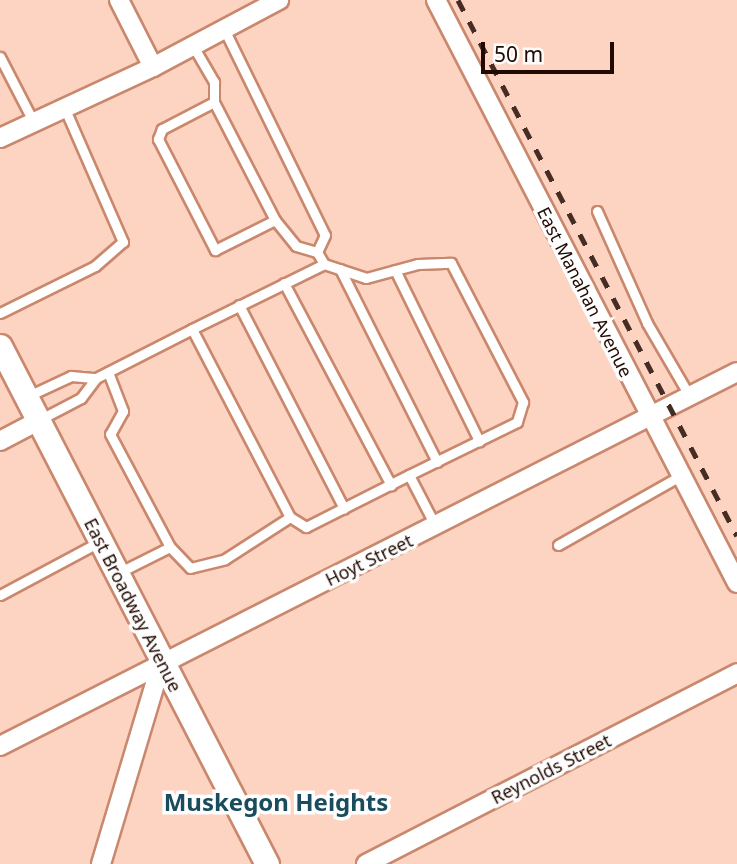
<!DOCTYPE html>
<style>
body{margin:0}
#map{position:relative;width:737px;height:864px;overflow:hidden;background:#fdd3c1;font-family:"Noto Sans",sans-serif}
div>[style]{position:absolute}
.roads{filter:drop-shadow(2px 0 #c9886d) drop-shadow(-2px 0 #c9886d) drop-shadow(0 2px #c9886d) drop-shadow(0 -2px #c9886d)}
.service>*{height:9px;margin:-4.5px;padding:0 4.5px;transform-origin:4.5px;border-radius:4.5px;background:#fff}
.minor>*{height:18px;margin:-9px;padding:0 9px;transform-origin:9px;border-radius:9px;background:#fff}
.tertiary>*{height:23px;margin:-11.5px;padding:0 11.5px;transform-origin:11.5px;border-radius:11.5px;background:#fff}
.rail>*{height:5px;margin-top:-2.5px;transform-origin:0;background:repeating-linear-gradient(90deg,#462c22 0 12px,transparent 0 24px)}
span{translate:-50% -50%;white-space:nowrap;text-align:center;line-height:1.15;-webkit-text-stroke:7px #fefefe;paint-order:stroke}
.street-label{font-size:18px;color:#210a02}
.district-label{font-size:24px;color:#194c5d;font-weight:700}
.scale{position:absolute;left:481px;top:42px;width:133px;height:32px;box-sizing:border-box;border:4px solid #210a02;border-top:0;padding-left:9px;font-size:21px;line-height:24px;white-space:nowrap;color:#210a02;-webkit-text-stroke:5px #fefefe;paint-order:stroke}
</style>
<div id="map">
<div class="roads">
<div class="service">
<i style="left:224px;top:29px;width:229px;rotate:63.9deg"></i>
<i style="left:325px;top:235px;width:19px;rotate:115deg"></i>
<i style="left:193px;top:46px;width:42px;rotate:59.7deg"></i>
<i style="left:214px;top:82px;width:20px;rotate:90deg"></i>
<i style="left:214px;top:102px;width:133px;rotate:62.7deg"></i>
<i style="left:275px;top:220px;width:33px;rotate:51deg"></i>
<i style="left:296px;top:246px;width:22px;rotate:16deg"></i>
<i style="left:317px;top:252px;width:14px;rotate:60deg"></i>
<i style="left:324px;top:264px;width:44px;rotate:18.4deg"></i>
<i style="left:366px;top:278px;width:54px;rotate:-15.1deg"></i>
<i style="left:418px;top:264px;width:33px;rotate:-2deg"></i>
<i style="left:451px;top:263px;width:157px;rotate:62.6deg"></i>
<i style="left:523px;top:402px;width:21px;rotate:107deg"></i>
<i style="left:517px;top:422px;width:120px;rotate:153.9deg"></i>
<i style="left:409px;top:475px;width:59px;rotate:62.6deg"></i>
<i style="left:0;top:57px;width:72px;rotate:62.7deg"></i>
<i style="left:214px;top:102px;width:59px;rotate:152.6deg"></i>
<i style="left:162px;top:129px;width:11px;rotate:112deg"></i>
<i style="left:158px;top:139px;width:125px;rotate:62.8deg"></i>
<i style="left:215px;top:250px;width:67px;rotate:-26.6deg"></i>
<i style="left:597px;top:211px;width:123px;rotate:65.9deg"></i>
<i style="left:647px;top:323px;width:86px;rotate:59.8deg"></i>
<i style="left:340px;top:269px;width:216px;rotate:63.3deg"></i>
<i style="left:395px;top:270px;width:191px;rotate:63.8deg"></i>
<i style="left:284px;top:283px;width:229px;rotate:62.1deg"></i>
<i style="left:239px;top:305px;width:229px;rotate:62.7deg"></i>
<i style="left:0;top:313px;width:106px;rotate:-26.3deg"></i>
<i style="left:95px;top:266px;width:37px;rotate:-41deg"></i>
<i style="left:123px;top:242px;width:147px;rotate:-113.6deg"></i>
<i style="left:192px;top:329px;width:147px;rotate:-26.2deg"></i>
<i style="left:108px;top:372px;width:42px;rotate:69deg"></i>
<i style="left:123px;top:411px;width:26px;rotate:119deg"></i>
<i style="left:110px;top:434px;width:128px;rotate:62deg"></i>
<i style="left:170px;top:547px;width:29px;rotate:46deg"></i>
<i style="left:190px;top:568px;width:36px;rotate:-14deg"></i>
<i style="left:225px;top:559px;width:77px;rotate:-32.9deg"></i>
<i style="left:96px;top:378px;width:108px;rotate:-27deg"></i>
<i style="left:192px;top:329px;width:212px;rotate:62.5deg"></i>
<i style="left:290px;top:517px;width:19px;rotate:32deg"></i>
<i style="left:306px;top:527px;width:115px;rotate:-26.8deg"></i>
<i style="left:26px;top:397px;width:50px;rotate:-25deg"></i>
<i style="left:71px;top:376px;width:25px;rotate:5deg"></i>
<i style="left:96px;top:378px;width:25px;rotate:127deg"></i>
<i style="left:81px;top:398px;width:47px;rotate:152.4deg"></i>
<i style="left:558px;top:545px;width:140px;rotate:-29.5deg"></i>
<i style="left:118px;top:573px;width:58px;rotate:-26.6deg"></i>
<i style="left:0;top:595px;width:115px;rotate:-28.1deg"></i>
</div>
<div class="minor">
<i style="left:119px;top:0;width:75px;rotate:63.1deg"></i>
<i style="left:436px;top:0;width:656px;rotate:62.69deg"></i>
<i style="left:0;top:138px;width:169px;rotate:-24.9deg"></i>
<i style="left:153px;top:67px;width:143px;rotate:-28deg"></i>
<i style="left:0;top:441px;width:43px;rotate:-27.8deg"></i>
<i style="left:0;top:746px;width:826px;rotate:-26.91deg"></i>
<i style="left:101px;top:864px;width:212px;rotate:-73.3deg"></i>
<i style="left:366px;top:864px;width:417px;rotate:-27.2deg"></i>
</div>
<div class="tertiary">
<i style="left:0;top:346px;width:583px;rotate:62.73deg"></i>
</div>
</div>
<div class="rail">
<i style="left:458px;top:0;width:604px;rotate:62.5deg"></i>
</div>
<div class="street-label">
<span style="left:585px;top:292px;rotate:63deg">East Manahan Avenue</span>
<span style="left:369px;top:560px;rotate:-26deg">Hoyt Street</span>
<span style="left:133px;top:605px;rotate:63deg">East Broadway Avenue</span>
<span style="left:551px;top:769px;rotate:-27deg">Reynolds Street</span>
</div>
<div class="district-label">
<span style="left:276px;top:802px">Muskegon Heights</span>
</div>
<div class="scale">50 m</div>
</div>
